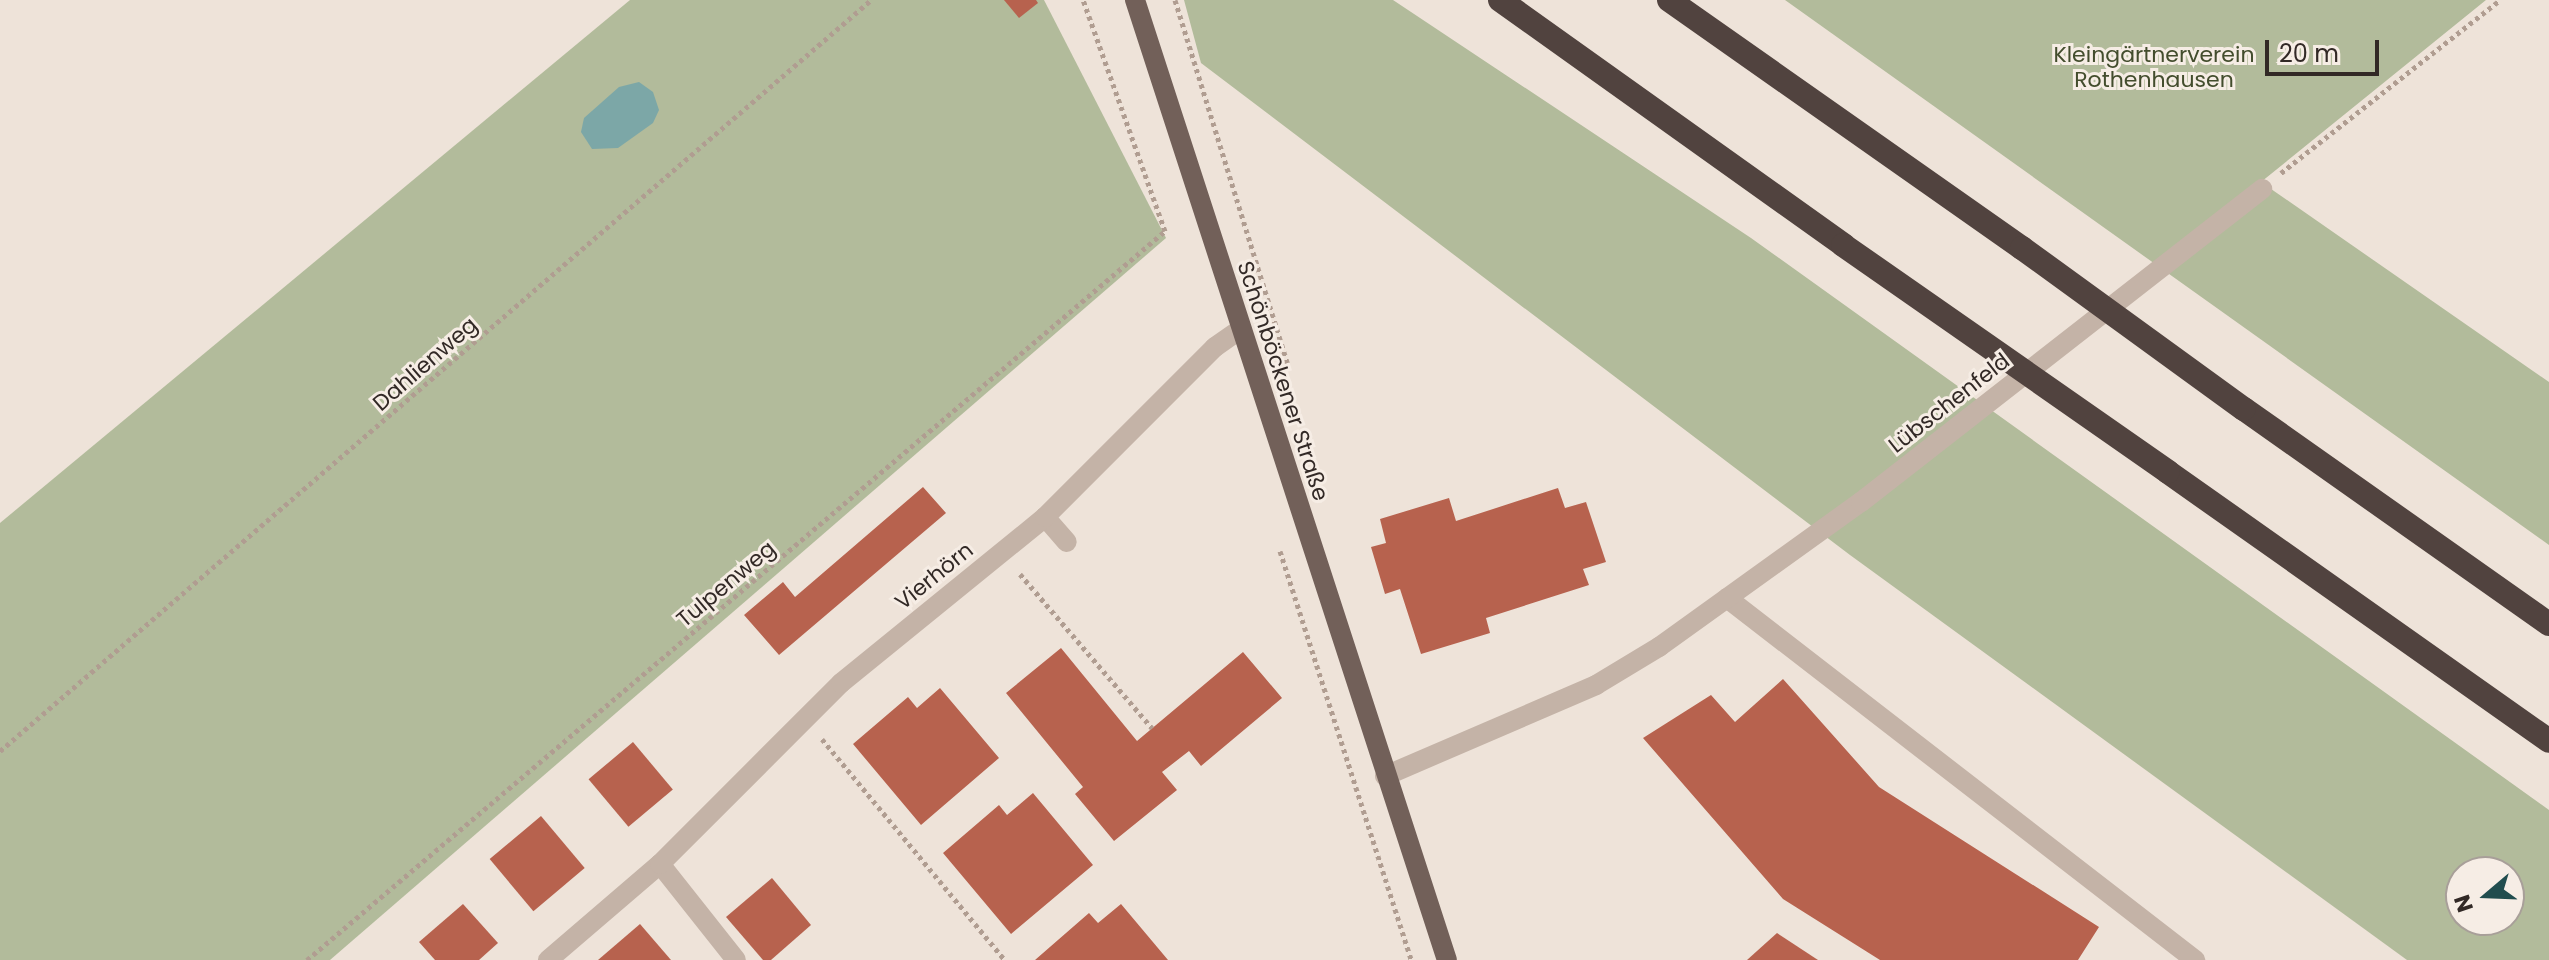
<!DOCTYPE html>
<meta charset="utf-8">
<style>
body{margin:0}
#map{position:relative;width:2549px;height:960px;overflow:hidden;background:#eee3d9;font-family:Poppins,sans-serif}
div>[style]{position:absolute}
.green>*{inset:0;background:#b2bb9b}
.water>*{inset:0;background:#7ca7a7}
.building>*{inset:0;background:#b7624e;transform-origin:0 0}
.path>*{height:5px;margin-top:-2.5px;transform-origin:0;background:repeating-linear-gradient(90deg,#b09d91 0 4px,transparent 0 8px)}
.minor>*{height:20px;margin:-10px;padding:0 10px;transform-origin:10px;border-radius:10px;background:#c4b3a7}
.major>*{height:20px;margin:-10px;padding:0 10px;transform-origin:10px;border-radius:10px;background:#726059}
.highway>*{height:24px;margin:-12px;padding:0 12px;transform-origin:12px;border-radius:12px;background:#51433f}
.highway-bridge>*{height:24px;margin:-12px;padding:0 12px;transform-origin:12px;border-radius:12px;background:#51433f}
span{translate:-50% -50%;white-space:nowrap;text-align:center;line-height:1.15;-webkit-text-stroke:6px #f6ede5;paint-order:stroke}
.park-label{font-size:22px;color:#434d2d}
.street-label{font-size:22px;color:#322926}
.north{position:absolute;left:2445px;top:856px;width:80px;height:80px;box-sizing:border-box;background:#f6ede5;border:2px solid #a89f99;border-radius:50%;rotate:251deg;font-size:22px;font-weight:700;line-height:32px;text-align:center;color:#322926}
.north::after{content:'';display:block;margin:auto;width:28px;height:36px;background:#214d4e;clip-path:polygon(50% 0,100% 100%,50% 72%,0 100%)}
.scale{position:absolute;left:2265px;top:40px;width:114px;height:36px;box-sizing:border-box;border:4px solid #322926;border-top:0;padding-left:10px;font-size:24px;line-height:28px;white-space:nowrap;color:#322926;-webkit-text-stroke:6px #f6ede5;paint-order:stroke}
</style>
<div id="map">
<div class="green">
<i style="clip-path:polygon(630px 0,1044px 0,1166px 238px,330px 960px,0 960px,0 523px)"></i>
<i style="clip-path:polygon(evenodd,1184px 0,1393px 0,1751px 238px,2549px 810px,2549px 960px,2407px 960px,1850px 555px,1201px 63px,1184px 0,2461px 872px,2509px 872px,2509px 920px,2461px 920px,2461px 872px)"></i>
<i style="clip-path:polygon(1785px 0,2486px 0,2261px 182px,2549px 382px,2549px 545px)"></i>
</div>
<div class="water">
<i style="clip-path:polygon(639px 82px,653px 92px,659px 110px,653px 123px,618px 148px,592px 149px,581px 132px,584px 118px,619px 87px)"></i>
</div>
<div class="building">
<i style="clip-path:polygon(1004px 0,1036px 0,1038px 3px,1019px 18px)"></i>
<i style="clip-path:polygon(923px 487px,946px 513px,779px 655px,744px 615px,783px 582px,795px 597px)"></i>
<i style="clip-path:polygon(1558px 488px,1565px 508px,1586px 502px,1606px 562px,1583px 569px,1589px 585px,1486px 618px,1490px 633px,1421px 654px,1400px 589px,1385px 594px,1371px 547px,1386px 543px,1380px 519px,1449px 498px,1456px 521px)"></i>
<i style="clip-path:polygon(1061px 648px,1137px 741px,1243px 652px,1282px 698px,1201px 766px,1189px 751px,1162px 772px,1177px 790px,1114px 841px,1075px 794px,1083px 787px,1006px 693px)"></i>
<i style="clip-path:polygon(1783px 679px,1879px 787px,2099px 927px,2078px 960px,1880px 960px,1783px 899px,1643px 738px,1711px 695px,1735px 722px)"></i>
<i style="clip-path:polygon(940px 688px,999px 758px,921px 825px,853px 744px,908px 697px,917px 708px)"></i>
<i style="left:633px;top:742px;width:62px;height:58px;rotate:50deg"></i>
<i style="clip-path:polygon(1033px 793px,1093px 865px,1011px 934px,943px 853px,999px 805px,1007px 815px)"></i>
<i style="left:541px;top:816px;width:68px;height:67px;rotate:50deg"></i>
<i style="clip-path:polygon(772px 878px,811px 925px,771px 960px,763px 960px,726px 917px)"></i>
<i style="clip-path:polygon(463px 904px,498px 943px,479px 960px,435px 960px,419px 942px)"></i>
<i style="clip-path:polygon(1121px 904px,1168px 960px,1035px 960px,1089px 913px,1098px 923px)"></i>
<i style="clip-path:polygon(640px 924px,671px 960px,598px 960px)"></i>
<i style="clip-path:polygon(1777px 933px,1818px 960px,1747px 960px)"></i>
</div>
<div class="path">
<i style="left:1175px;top:0;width:383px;rotate:72.8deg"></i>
<i style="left:2281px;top:173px;width:279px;rotate:-38.3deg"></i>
<i style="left:1280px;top:551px;width:429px;rotate:72.2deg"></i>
<i style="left:1020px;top:574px;width:203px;rotate:49.4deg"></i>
<i style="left:822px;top:739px;width:287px;rotate:50.4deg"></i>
<i style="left:0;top:751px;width:1150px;rotate:-40.77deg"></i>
<i style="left:307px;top:960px;width:1126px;rotate:-40.35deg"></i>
<i style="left:1165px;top:231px;width:245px;rotate:-109.5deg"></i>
</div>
<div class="minor">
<i style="left:1045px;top:517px;width:33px;rotate:49deg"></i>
<i style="left:1727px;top:598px;width:592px;rotate:37.72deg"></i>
<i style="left:1385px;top:776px;width:230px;rotate:-23.3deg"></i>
<i style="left:1596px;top:685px;width:74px;rotate:-31.1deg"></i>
<i style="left:1659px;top:647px;width:249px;rotate:-35.7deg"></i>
<i style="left:1861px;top:502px;width:509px;rotate:-37.97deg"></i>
<i style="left:660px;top:864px;width:122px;rotate:51.6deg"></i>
<i style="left:548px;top:960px;width:148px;rotate:-40.6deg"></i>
<i style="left:660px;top:864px;width:256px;rotate:-45deg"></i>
<i style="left:841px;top:683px;width:263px;rotate:-39.1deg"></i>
<i style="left:1045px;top:517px;width:240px;rotate:-45deg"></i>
<i style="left:1215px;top:347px;width:32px;rotate:-35deg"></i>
</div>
<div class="major">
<i style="left:1135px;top:0;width:1009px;rotate:72deg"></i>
</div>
<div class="highway">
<i style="left:1500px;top:0;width:422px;rotate:35.5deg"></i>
<i style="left:1669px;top:0;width:431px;rotate:35.1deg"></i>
<i style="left:2244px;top:409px;width:373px;rotate:35.2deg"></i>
<i style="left:2168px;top:472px;width:466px;rotate:35.2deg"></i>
</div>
<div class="highway-bridge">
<i style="left:1843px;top:245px;width:396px;rotate:34.9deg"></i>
<i style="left:2022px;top:248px;width:274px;rotate:36deg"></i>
</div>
<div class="park-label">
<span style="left:2154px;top:67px">Kleingärtnerverein<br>Rothenhausen</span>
</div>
<div class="street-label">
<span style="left:425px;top:364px;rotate:-41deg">Dahlienweg</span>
<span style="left:1283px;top:381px;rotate:72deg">Schönböckener Straße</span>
<span style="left:1949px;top:403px;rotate:-38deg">Lübschenfeld</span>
<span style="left:934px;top:576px;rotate:-39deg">Vierhörn</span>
<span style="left:726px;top:584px;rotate:-40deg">Tulpenweg</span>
</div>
<div class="north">N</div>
<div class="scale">20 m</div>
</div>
